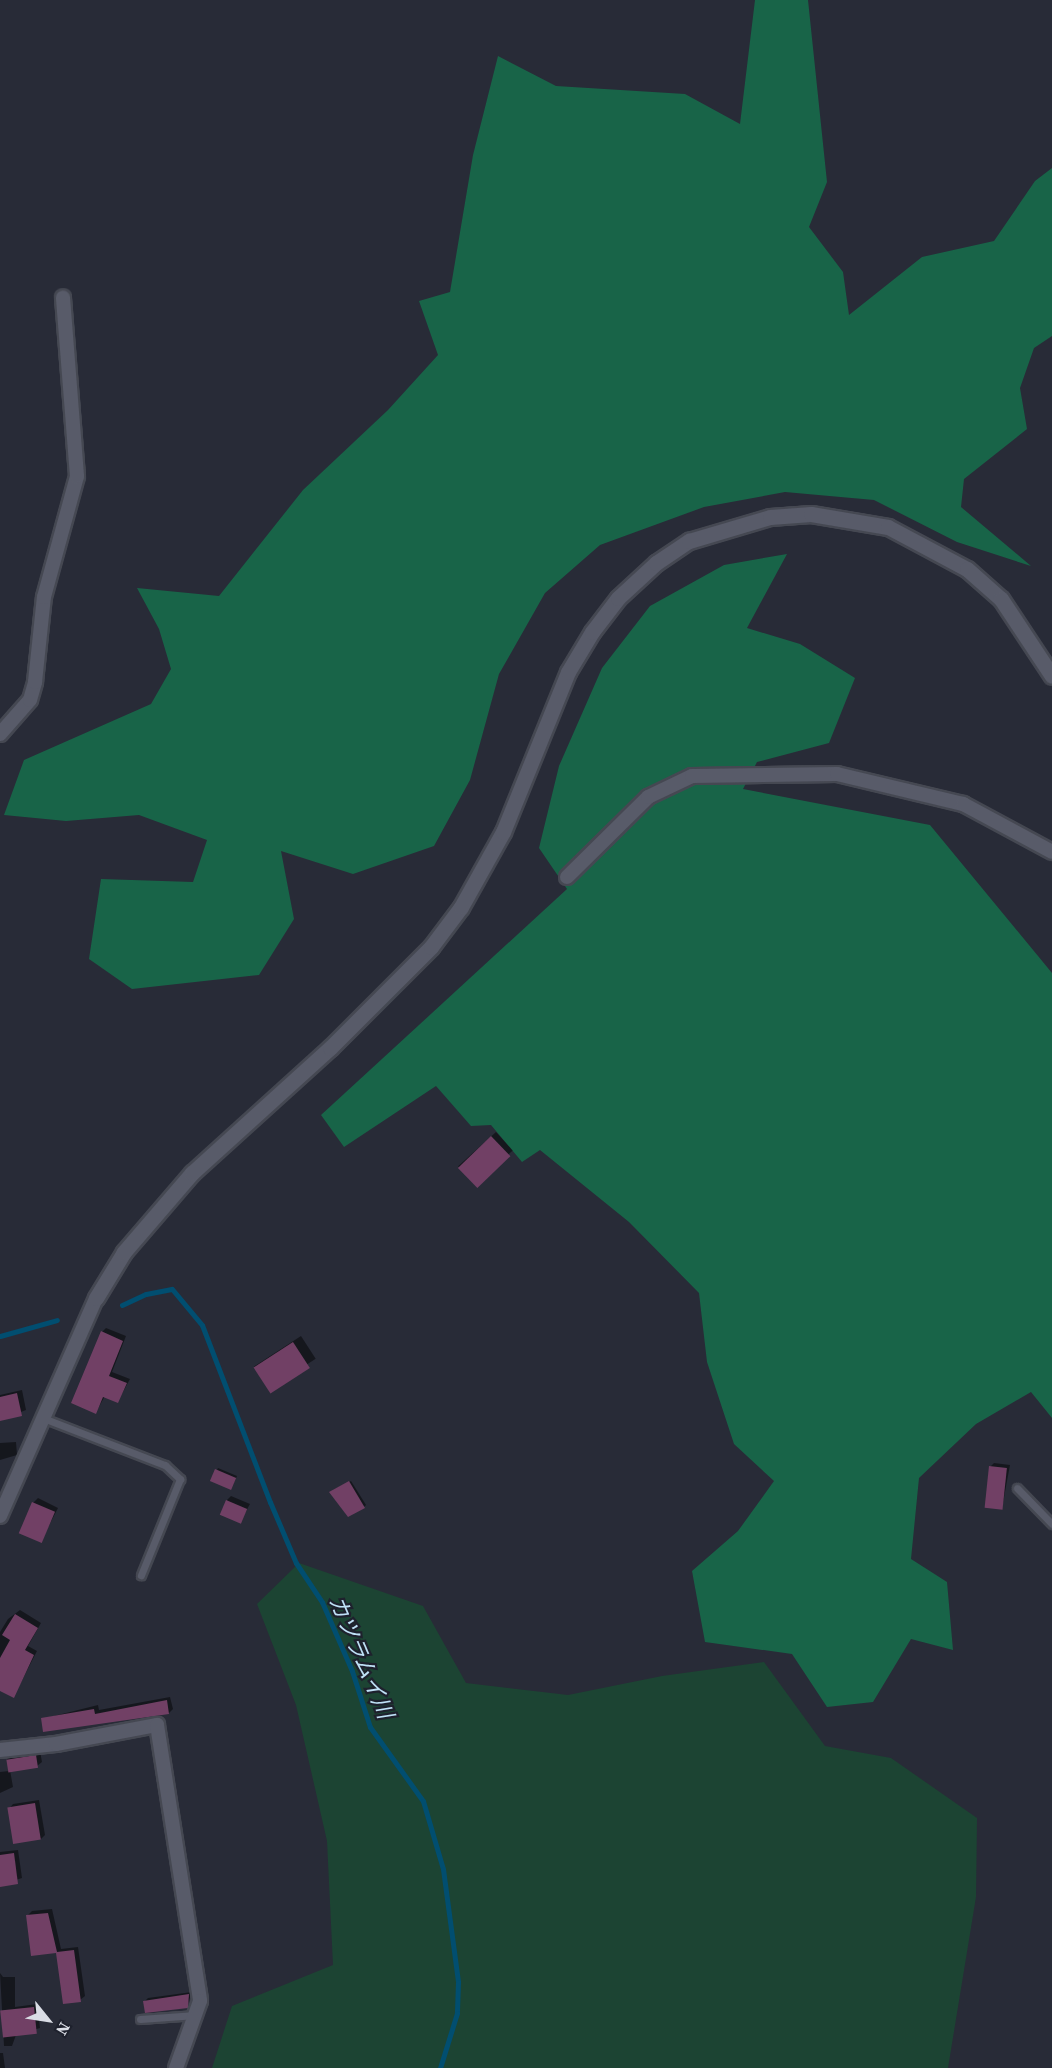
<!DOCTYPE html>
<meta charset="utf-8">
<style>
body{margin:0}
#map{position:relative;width:1052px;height:2068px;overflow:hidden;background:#282b37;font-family:"Source Serif 4","Noto Sans JP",serif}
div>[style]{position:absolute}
.green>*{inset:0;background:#1c4433}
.forest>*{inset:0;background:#186448}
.shadow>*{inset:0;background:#0007;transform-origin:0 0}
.stream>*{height:5px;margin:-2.5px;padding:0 2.5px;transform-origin:2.5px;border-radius:2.5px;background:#014e70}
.building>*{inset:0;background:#714065;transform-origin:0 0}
.roads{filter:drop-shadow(2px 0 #454852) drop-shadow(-2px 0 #454852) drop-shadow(0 2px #454852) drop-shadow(0 -2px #454852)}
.lane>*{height:7px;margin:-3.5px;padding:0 3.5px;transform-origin:3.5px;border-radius:3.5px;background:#585b69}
.street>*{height:14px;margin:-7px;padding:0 7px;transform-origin:7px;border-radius:7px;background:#585b69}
.secondary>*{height:15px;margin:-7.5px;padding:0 7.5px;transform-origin:7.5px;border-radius:7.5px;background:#585b69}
span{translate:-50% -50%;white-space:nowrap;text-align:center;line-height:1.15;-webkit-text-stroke:4.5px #1e212d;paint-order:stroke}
.water-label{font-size:22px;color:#bfe1f6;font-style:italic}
.north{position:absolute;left:18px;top:1990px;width:60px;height:60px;-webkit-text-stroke:4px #1e212d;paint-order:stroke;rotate:120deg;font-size:16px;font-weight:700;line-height:24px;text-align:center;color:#dadde5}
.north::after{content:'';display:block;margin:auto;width:21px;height:27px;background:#dadde5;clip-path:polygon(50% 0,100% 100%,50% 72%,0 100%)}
</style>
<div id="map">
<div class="green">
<i style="clip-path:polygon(299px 1563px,423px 1606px,466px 1683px,568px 1695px,662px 1676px,764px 1662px,825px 1746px,891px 1758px,977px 1818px,976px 1897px,948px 2068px,212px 2068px,232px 2006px,333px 1965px,327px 1841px,296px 1705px,257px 1604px)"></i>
</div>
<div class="forest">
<i style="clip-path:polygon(755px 0,808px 0,827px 182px,809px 227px,843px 272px,849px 315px,922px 257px,994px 241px,1035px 181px,1052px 168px,1052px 336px,1034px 348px,1020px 388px,1027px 429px,964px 479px,961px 507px,1031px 566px,957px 542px,874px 500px,785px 492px,704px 507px,600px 545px,545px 593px,499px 674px,470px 780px,434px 846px,353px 874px,281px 851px,294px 919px,259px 975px,132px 989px,89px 959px,101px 879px,193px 882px,207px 840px,139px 815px,66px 821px,4px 815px,24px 760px,151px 704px,171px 669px,159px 629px,137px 588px,219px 596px,303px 490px,388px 410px,438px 355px,419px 301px,450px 292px,473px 155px,498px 56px,556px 86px,685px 94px,740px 124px)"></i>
<i style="clip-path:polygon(787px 554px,747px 628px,800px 644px,855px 678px,829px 743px,757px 762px,743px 789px,930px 825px,1052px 973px,1052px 1418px,1031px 1392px,976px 1424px,919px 1478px,911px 1559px,947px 1582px,953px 1650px,911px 1639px,873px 1702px,827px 1707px,792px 1654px,705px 1642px,692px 1571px,738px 1531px,774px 1481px,734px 1444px,707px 1362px,699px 1293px,629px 1222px,540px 1150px,522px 1162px,491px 1125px,471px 1126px,436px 1086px,344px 1147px,321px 1115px,567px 889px,539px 848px,559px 766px,602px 668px,650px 606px,724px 565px)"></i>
</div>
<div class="shadow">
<i style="left:496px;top:1132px;width:25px;height:51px;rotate:48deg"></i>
<i style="clip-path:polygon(106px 1328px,126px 1336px,112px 1372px,130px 1379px,118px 1401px,105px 1396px,96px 1412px,102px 1332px)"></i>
<i style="left:301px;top:1336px;width:27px;height:56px;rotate:57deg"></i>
<i style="clip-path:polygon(22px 1390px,26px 1410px,0 1420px,0 1395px)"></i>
<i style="clip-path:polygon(16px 1442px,17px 1455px,0 1460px,0 1443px)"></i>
<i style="clip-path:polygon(994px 1463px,1010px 1465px,1002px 1508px,990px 1467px)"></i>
<i style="clip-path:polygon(218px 1468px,237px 1476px,232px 1487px,217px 1470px)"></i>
<i style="clip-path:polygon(351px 1481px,366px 1505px,364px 1507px,333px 1490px)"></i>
<i style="clip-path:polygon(231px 1496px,250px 1504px,240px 1522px,227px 1500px)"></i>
<i style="clip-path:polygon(38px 1498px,58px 1508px,41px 1541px,33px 1503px)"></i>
<i style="clip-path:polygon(20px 1610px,41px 1623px,28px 1646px,37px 1651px,14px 1696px,0 1690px,0 1632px,8px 1619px)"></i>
<i style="clip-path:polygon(170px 1697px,173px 1709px,169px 1713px,42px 1719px,98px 1705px,99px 1710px)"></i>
<i style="clip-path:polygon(40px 1751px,42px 1762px,37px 1766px,10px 1770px,13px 1787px,0 1793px,0 1772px,9px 1771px,7px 1759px,12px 1754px)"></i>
<i style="clip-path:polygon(39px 1800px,45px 1835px,41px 1839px,9px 1809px,13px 1804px)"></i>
<i style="clip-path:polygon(18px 1850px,22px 1878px,0 1885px,0 1852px)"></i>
<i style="clip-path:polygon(52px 1909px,61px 1949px,78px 1947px,85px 1996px,80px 2000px,65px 2002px,57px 1951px,32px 1955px,27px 1916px,32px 1911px)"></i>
<i style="clip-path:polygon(0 1973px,3px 1977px,15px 1977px,15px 2007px,37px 2004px,40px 2028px,16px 2035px,12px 2046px,4px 2046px)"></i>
<i style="clip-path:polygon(192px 1992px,187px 2006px,145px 2001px,148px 1998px)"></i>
<i style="clip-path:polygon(0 2053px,3px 2053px,5px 2068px,0 2068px)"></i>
</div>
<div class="stream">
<i style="left:122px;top:1305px;width:26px;rotate:-25deg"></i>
<i style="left:146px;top:1294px;width:26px;rotate:-11deg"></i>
<i style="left:172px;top:1289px;width:47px;rotate:50.2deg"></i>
<i style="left:202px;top:1325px;width:190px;rotate:69deg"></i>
<i style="left:270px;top:1502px;width:66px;rotate:66.9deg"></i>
<i style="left:296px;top:1563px;width:47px;rotate:56.3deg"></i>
<i style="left:322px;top:1602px;width:75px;rotate:66.5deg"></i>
<i style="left:352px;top:1671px;width:59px;rotate:72.2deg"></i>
<i style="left:370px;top:1727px;width:91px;rotate:54.4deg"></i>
<i style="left:423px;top:1801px;width:71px;rotate:73.6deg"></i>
<i style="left:443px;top:1869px;width:114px;rotate:82.4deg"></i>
<i style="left:458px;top:1982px;width:31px;rotate:92deg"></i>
<i style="left:457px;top:2013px;width:58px;rotate:107.2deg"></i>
<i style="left:0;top:1336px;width:59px;rotate:-15.7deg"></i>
</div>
<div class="building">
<i style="left:491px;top:1136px;width:28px;height:46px;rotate:46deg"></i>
<i style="clip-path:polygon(101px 1331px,123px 1341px,109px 1376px,127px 1383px,118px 1403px,103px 1397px,96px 1414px,71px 1403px)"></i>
<i style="left:293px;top:1342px;width:31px;height:47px;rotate:57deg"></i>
<i style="clip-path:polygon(17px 1393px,22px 1416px,0 1421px,0 1397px)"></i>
<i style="left:989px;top:1466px;width:18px;height:42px;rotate:6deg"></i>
<i style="left:215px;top:1469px;width:23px;height:13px;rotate:23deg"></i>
<i style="clip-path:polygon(349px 1481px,365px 1508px,348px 1517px,329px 1492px)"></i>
<i style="left:226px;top:1500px;width:23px;height:16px;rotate:23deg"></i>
<i style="left:32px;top:1502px;width:25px;height:34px;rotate:23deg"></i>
<i style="clip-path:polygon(15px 1614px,38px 1628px,25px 1650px,34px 1655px,14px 1698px,0 1691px,0 1658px,10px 1640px,2px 1635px)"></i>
<i style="clip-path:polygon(167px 1700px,169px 1714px,43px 1732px,41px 1718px,94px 1709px,95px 1714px)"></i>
<i style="left:36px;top:1755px;width:13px;height:30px;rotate:81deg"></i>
<i style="left:35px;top:1803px;width:37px;height:28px;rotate:81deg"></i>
<i style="clip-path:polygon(14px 1853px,18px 1884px,0 1887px,0 1855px)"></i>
<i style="clip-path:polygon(48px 1913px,57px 1952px,74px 1950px,81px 2002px,63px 2004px,56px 1953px,31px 1956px,26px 1915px)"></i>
<i style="clip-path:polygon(189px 1994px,188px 2008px,145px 2013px,143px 2001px)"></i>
<i style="left:34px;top:2007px;width:27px;height:34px;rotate:84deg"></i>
</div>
<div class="roads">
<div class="lane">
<i style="left:43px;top:1418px;width:131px;rotate:21.1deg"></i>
<i style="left:165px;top:1465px;width:21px;rotate:43deg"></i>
<i style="left:180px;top:1479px;width:104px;rotate:112.1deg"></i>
<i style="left:1017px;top:1488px;width:50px;rotate:45.8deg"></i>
<i style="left:140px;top:2019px;width:56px;rotate:-4.1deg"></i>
</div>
<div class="street">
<i style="left:0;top:734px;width:45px;rotate:-48.6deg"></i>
<i style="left:30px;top:700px;width:19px;rotate:-74deg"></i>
<i style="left:35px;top:682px;width:85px;rotate:-84deg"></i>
<i style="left:44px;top:597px;width:125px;rotate:-74.7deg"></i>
<i style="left:77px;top:476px;width:179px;rotate:-94.5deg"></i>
<i style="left:567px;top:877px;width:114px;rotate:-44.6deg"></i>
<i style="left:648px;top:797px;width:49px;rotate:-25.5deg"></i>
<i style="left:692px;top:776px;width:145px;rotate:-0.8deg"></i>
<i style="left:837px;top:774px;width:130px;rotate:13.4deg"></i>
<i style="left:963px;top:804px;width:101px;rotate:28.3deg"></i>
<i style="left:0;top:1516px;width:238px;rotate:-66.2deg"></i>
<i style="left:0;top:1750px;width:56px;rotate:-6.1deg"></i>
<i style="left:56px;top:1744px;width:103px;rotate:-10.7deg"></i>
<i style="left:157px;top:1725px;width:279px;rotate:81.1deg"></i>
<i style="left:200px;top:2001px;width:71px;rotate:109.7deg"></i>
</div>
<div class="secondary">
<i style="left:96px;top:1298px;width:54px;rotate:-58.7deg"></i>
<i style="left:124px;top:1252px;width:104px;rotate:-49.3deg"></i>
<i style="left:192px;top:1173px;width:186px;rotate:-42.2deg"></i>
<i style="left:330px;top:1048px;width:143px;rotate:-45deg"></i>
<i style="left:431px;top:947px;width:50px;rotate:-53.1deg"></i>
<i style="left:461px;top:907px;width:86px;rotate:-60.8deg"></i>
<i style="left:503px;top:832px;width:173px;rotate:-67.9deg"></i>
<i style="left:568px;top:672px;width:47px;rotate:-59deg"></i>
<i style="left:592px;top:632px;width:43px;rotate:-52.6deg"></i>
<i style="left:618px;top:598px;width:52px;rotate:-42.6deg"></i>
<i style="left:656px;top:563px;width:40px;rotate:-34deg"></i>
<i style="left:689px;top:541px;width:84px;rotate:-16.5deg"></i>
<i style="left:770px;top:517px;width:41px;rotate:-4.2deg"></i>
<i style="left:811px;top:514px;width:78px;rotate:9.6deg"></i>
<i style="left:888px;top:527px;width:89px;rotate:28deg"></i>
<i style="left:967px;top:569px;width:45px;rotate:41.4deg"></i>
<i style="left:1001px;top:599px;width:92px;rotate:56.5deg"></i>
</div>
</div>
<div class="water-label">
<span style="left:361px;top:1657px;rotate:67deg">カツラムイ川</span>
</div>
<div class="north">N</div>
</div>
